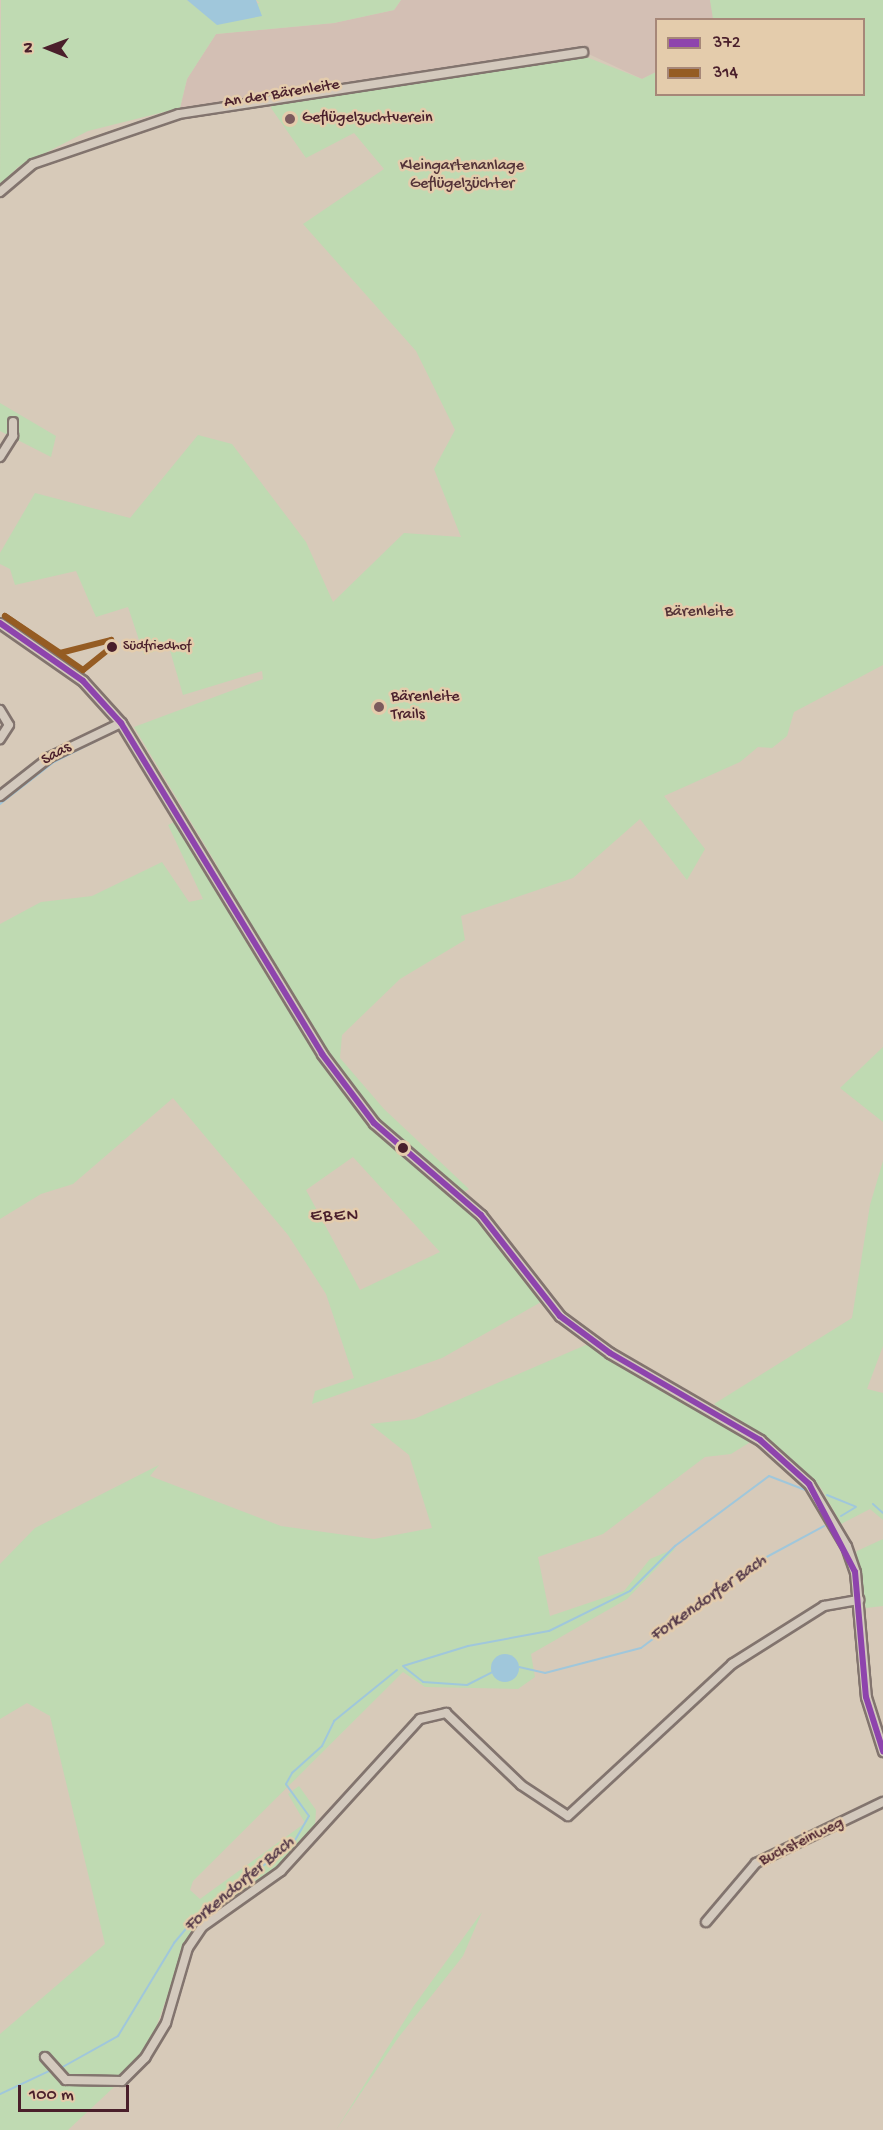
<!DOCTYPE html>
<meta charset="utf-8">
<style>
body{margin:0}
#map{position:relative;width:883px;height:2130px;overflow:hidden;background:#d7cab9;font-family:"Gochi Hand",sans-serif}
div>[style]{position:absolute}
.built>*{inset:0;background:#d3bfb4}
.green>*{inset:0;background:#bfdab2}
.water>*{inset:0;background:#a0c7db}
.round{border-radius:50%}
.stream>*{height:2px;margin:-1px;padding:0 1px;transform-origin:1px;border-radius:1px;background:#a0c7db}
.roads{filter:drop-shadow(2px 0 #82746e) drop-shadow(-2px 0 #82746e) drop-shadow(0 2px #82746e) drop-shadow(0 -2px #82746e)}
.minor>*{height:8px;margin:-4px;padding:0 4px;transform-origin:4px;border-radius:4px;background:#d3c9bd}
.tertiary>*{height:9px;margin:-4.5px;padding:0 4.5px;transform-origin:4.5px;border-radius:4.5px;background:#d3c9bd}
.bus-1>*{height:6px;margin:-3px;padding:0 3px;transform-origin:3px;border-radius:3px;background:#8e44ad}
.bus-2>*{height:6px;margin:-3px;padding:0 3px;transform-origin:3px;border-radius:3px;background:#955c23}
.dots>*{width:16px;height:16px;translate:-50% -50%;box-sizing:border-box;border:3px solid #e4ccac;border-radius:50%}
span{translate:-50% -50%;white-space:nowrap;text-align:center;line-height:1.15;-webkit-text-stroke:5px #e4ccac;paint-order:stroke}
.bus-label{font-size:14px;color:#4a1f2b}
.left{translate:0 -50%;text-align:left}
.street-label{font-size:16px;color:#4a1f2b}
.poi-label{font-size:16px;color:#4a1f2b}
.park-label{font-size:16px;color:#543338}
.neighbourhood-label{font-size:18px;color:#4a1f2b;letter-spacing:1.5px}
.water-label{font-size:18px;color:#533848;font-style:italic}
.legend{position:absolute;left:655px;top:18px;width:210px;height:78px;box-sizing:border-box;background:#e4ccac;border:2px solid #a68778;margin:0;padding:8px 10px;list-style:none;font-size:18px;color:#4a1f2b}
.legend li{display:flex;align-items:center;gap:12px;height:30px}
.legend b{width:30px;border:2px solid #a68778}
.north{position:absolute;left:18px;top:18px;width:60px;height:60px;-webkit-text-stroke:4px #e4ccac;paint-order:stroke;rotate:271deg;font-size:16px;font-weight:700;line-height:24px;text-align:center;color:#4a1f2b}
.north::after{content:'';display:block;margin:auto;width:21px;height:27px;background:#4a1f2b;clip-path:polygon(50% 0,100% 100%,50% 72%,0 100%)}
.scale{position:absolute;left:18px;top:2085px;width:111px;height:27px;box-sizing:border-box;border:3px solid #4a1f2b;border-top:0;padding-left:8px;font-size:18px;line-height:21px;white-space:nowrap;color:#4a1f2b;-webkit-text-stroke:4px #e4ccac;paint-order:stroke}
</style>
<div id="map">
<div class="built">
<i style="clip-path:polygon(401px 0,710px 0,713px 11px,713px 19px,656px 20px,656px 72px,642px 79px,578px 49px,180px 108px,187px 79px,216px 34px,334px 23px,394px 10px)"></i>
</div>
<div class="green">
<i style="clip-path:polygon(1px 0,187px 0,200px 10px,260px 3px,256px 0,401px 0,394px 10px,334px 23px,216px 34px,187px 79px,180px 108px,88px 131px,18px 167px,0 185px)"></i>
<i style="clip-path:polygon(evenodd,710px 0,883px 0,883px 665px,794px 712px,787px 736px,772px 748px,758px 747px,740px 762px,664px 796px,705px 849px,687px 880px,640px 819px,573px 878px,461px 916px,465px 940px,400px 979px,342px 1035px,340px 1058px,384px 1109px,469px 1189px,457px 1196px,541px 1302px,442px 1358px,312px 1404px,315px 1391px,354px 1378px,326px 1294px,288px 1235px,173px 1098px,73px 1184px,41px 1194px,0 1219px,0 924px,41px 902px,92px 896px,162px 862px,189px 902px,203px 899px,168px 825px,176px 821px,212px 883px,218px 867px,134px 727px,263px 679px,262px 671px,183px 695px,169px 647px,144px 655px,128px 607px,96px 617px,76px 571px,15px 585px,10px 569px,0 564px,0 553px,35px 493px,130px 518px,198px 435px,232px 444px,306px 542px,333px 602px,404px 533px,461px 537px,434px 469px,455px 430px,416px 351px,303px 224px,384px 169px,354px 133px,306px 158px,271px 108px,274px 98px,579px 54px,642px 79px,656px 72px,656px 94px,864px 94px,864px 20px,713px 19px,710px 0,235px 913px,250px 922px,272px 962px,266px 969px,235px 913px,710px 0,353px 1157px,440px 1252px,360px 1290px,306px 1190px,353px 1157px)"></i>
<i style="clip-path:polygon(0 403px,56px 436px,51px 457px,0 431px)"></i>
<i style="clip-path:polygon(883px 1047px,883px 1122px,840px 1088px)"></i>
<i style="clip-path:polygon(883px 1161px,883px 1346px,867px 1389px,883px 1393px,883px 1520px,870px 1509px,841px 1524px,821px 1488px,793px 1460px,714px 1404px,852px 1318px,870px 1205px)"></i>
<i style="clip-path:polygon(588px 1344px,752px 1441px,731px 1454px,705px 1457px,603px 1534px,538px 1557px,550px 1616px,624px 1591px,650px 1559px,676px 1548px,627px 1599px,531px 1654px,535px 1677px,518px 1689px,425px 1687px,403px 1672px,193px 1881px,190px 1890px,200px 1899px,305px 1823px,288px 1794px,299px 1786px,316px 1810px,315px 1826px,281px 1868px,200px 1925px,185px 1947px,145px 2058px,68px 2130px,0 2130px,0 2034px,105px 1944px,50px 1716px,27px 1703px,0 1719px,0 1564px,35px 1528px,159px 1465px,150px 1476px,281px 1526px,374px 1539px,432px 1528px,409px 1455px,370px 1424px,414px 1419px)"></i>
<i style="clip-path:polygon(883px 1539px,883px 1606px,866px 1608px,855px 1558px,857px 1551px)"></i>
<i style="clip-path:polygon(482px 1912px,463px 1956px,398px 2038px,336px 2130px,413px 2007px)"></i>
</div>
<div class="water">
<i style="clip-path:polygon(187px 0,256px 0,262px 16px,217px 25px)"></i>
<i class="round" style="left:491px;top:1654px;width:28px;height:28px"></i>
</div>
<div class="stream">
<i style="left:0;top:804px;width:68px;rotate:-37.9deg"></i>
<i style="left:54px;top:762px;width:68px;rotate:-26.9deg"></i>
<i style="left:827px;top:1495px;width:31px;rotate:22deg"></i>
<i style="left:873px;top:1504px;width:13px;rotate:42deg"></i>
<i style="left:841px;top:1516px;width:17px;rotate:-31deg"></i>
<i style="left:403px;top:1666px;width:68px;rotate:-17.1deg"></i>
<i style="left:468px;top:1646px;width:82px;rotate:-10.5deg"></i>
<i style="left:549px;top:1631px;width:90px;rotate:-26.3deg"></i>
<i style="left:630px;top:1591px;width:64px;rotate:-45deg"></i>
<i style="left:675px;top:1546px;width:117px;rotate:-36.7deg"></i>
<i style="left:769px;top:1476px;width:39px;rotate:21deg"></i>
<i style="left:404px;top:1667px;width:24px;rotate:38deg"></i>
<i style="left:423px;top:1682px;width:44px;rotate:3.9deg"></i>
<i style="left:467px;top:1685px;width:29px;rotate:-27deg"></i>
<i style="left:519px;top:1667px;width:27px;rotate:13deg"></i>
<i style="left:545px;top:1673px;width:99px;rotate:-14.6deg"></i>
<i style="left:641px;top:1648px;width:136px;rotate:-37deg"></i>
<i style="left:750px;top:1566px;width:84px;rotate:-28.4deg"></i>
<i style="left:59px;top:2069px;width:68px;rotate:-29.2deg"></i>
<i style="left:118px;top:2036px;width:109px;rotate:-58.9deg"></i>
<i style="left:174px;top:1943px;width:35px;rotate:-50deg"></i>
<i style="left:197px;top:1916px;width:122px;rotate:-37.3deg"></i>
<i style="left:294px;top:1842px;width:30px;rotate:-60deg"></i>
<i style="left:309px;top:1816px;width:39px;rotate:-126deg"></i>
<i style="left:286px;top:1784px;width:13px;rotate:-61deg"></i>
<i style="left:292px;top:1773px;width:40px;rotate:-42deg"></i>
<i style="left:322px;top:1746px;width:28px;rotate:-64deg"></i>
<i style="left:334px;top:1721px;width:81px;rotate:-39deg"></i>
<i style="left:0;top:2094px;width:54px;rotate:-25.1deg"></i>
</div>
<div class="roads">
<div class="minor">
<i style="left:0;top:192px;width:43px;rotate:-40.3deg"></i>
<i style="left:33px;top:164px;width:154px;rotate:-18.9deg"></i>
<i style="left:179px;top:114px;width:409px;rotate:-8.7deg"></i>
<i style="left:0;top:457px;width:25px;rotate:-58deg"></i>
<i style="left:13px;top:436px;width:14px;rotate:-90deg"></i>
<i style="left:0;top:710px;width:17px;rotate:59deg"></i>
<i style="left:9px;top:725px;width:17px;rotate:123deg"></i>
<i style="left:0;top:796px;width:63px;rotate:-38deg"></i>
<i style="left:50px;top:757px;width:79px;rotate:-25.6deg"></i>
<i style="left:706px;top:1922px;width:77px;rotate:-49.7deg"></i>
<i style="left:756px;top:1863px;width:141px;rotate:-25.7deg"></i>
<i style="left:45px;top:2057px;width:31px;rotate:48deg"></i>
<i style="left:66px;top:2080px;width:56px;rotate:1deg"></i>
<i style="left:122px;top:2081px;width:33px;rotate:-45deg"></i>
<i style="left:145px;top:2058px;width:41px;rotate:-59deg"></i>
<i style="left:166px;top:2023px;width:78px;rotate:-73.7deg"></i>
<i style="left:188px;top:1948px;width:25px;rotate:-56deg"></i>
<i style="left:202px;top:1927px;width:97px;rotate:-35.3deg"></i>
<i style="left:281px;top:1871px;width:206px;rotate:-47.6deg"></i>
<i style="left:420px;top:1719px;width:27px;rotate:-13deg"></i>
<i style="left:446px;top:1713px;width:104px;rotate:43.8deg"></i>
<i style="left:521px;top:1785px;width:56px;rotate:33.4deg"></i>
<i style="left:568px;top:1816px;width:224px;rotate:-42.8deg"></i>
<i style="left:732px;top:1664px;width:109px;rotate:-32.2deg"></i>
<i style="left:824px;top:1606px;width:36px;rotate:-10deg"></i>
</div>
<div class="tertiary">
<i style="left:0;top:623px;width:101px;rotate:34.9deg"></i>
<i style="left:83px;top:681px;width:57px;rotate:47.9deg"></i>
<i style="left:121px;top:723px;width:387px;rotate:58.7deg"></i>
<i style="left:322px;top:1054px;width:86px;rotate:53deg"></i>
<i style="left:374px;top:1123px;width:141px;rotate:40.7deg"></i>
<i style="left:481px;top:1215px;width:128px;rotate:52deg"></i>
<i style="left:560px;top:1316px;width:62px;rotate:36.5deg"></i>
<i style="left:610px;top:1353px;width:173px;rotate:30.1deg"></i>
<i style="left:760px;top:1440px;width:66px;rotate:41.9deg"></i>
<i style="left:809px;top:1484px;width:72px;rotate:59.2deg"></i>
<i style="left:846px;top:1546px;width:28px;rotate:71deg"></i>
<i style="left:855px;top:1572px;width:125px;rotate:85deg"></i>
<i style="left:866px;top:1697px;width:57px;rotate:72.5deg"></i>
</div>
</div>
<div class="bus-1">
<i style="left:0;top:623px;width:101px;rotate:34.9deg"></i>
<i style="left:83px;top:681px;width:57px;rotate:47.9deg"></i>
<i style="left:121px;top:723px;width:387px;rotate:58.7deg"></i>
<i style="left:322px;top:1054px;width:86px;rotate:53deg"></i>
<i style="left:374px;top:1123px;width:141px;rotate:40.7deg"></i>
<i style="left:481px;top:1215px;width:128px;rotate:52deg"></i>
<i style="left:560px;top:1316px;width:62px;rotate:36.5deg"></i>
<i style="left:610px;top:1353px;width:173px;rotate:30.1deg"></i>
<i style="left:760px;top:1440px;width:66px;rotate:41.9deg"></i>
<i style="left:809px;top:1484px;width:99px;rotate:62.4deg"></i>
<i style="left:855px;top:1572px;width:125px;rotate:85deg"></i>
<i style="left:866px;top:1697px;width:57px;rotate:72.5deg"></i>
</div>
<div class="bus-2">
<i style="left:5px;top:616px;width:66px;rotate:33.9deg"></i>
<i style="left:60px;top:653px;width:53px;rotate:-14.3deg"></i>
<i style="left:111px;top:640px;width:6px;rotate:59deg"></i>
<i style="left:114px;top:645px;width:40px;rotate:141deg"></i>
<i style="left:83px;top:670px;width:95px;rotate:-145.3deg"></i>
</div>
<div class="dots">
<i style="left:290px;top:119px;background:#7b5b5d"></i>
<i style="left:112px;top:647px;background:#4a1f2b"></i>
<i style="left:379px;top:707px;background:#7b5b5d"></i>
<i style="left:403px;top:1148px;background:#4a1f2b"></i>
</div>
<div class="bus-label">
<span class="left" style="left:123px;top:647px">Südfriedhof</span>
</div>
<div class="street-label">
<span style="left:282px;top:95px;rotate:-9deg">An der Bärenleite</span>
<span style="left:57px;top:755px;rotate:-30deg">Saas</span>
<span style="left:802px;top:1843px;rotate:-26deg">Buchsteinweg</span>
</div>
<div class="poi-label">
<span class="left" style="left:302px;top:119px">Geflügelzuchtverein</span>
<span class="left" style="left:391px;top:707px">Bärenleite<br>Trails</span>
</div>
<div class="park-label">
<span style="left:462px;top:176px">Kleingartenanlage<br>Geflügelzüchter</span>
<span style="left:699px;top:613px">Bärenleite</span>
</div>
<div class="neighbourhood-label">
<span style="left:335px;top:1217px">EBEN</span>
</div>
<div class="water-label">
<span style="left:709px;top:1599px;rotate:-35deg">Forkendorfer Bach</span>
<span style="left:240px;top:1885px;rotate:-40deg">Forkendorfer Bach</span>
</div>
<ul class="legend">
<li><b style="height:8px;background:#8e44ad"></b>372</li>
<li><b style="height:8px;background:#955c23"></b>314</li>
</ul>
<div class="north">N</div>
<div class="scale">100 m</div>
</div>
